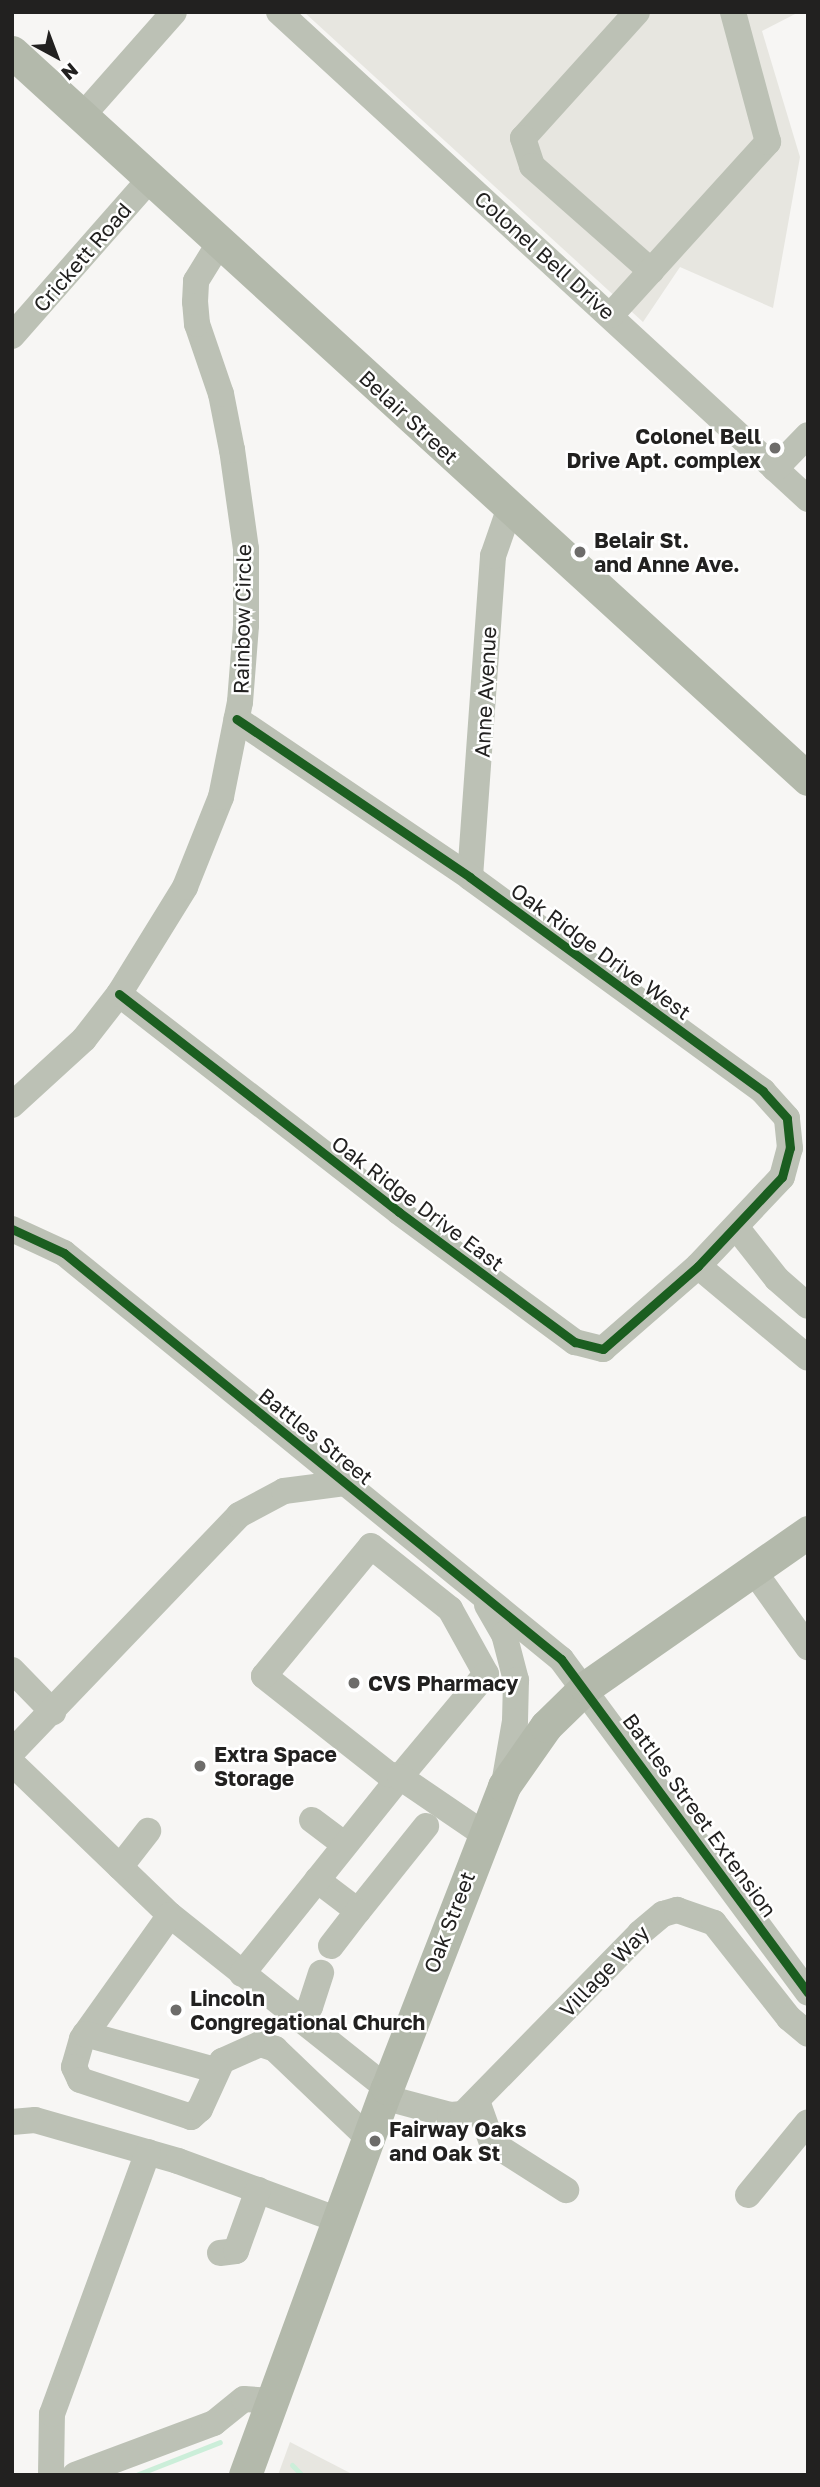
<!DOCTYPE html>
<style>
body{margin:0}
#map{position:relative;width:820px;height:2487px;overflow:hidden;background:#f7f6f4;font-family:"Golos Text",sans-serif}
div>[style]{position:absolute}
.built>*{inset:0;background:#e7e6e0}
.stream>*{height:5px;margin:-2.5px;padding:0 2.5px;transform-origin:2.5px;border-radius:2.5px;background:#cbeed9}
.minor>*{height:26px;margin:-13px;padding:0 13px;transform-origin:13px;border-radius:13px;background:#bcc1b5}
.major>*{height:33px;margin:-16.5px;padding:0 16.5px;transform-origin:16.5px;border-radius:16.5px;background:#b3b9ab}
.cycleway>*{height:9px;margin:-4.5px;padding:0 4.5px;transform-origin:4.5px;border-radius:4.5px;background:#1b5e20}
.dots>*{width:19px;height:19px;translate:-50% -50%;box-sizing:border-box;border:4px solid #fff;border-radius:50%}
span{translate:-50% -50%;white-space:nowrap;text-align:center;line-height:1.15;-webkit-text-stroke:5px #fff;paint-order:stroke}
.street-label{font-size:21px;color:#222120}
.poi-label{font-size:21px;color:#222120;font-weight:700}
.right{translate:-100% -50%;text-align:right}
.left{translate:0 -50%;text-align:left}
.frame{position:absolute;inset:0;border:14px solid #222120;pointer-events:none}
.north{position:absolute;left:21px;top:21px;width:70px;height:70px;-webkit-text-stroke:5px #fff;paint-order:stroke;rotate:139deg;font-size:19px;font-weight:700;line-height:28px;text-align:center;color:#222120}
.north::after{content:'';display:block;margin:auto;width:24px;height:32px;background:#222120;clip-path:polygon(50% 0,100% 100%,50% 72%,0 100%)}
</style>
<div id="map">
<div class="built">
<i style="clip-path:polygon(304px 12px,799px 12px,762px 31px,800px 157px,773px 308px,680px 267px,643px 322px)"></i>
<i style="clip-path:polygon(290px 2442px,354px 2475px,278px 2475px)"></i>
</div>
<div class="stream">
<i style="left:292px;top:2465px;width:14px;rotate:45deg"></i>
<i style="left:136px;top:2475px;width:90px;rotate:-21.4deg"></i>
</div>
<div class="minor">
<i style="left:279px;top:12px;width:719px;rotate:42.63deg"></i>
<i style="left:637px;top:12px;width:170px;rotate:132.1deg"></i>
<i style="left:523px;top:138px;width:29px;rotate:72deg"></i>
<i style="left:532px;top:166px;width:159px;rotate:41.4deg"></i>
<i style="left:83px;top:115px;width:137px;rotate:-48.5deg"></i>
<i style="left:611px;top:315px;width:234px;rotate:-47.8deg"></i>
<i style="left:768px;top:142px;width:135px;rotate:-105.1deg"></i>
<i style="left:12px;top:336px;width:210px;rotate:-48.7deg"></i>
<i style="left:775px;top:469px;width:47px;rotate:-45.9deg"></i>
<i style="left:470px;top:877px;width:322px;rotate:-85.9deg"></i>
<i style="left:493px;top:556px;width:49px;rotate:-70.8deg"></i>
<i style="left:119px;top:994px;width:355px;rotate:37.9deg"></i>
<i style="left:399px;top:1212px;width:219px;rotate:36.5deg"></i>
<i style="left:575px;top:1342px;width:29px;rotate:14deg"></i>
<i style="left:603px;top:1349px;width:126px;rotate:-41.1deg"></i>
<i style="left:698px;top:1266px;width:122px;rotate:-46.7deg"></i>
<i style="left:782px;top:1177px;width:30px;rotate:-75deg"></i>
<i style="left:790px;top:1148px;width:30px;rotate:-96deg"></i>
<i style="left:787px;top:1118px;width:36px;rotate:-132deg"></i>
<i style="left:763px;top:1091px;width:363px;rotate:-143.9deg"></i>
<i style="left:470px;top:877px;width:282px;rotate:-145.9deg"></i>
<i style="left:12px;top:1105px;width:98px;rotate:-42.5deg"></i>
<i style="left:84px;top:1039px;width:57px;rotate:-52.1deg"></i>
<i style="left:119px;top:994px;width:126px;rotate:-58.3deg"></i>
<i style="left:185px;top:887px;width:97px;rotate:-68.2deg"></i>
<i style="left:221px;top:797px;width:97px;rotate:-78.7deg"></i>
<i style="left:240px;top:702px;width:77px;rotate:-85.5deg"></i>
<i style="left:246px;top:625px;width:76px;rotate:-90deg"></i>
<i style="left:246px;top:549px;width:100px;rotate:-98deg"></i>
<i style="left:232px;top:450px;width:57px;rotate:-101.1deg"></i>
<i style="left:221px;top:394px;width:74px;rotate:-108.9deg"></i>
<i style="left:197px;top:324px;width:22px;rotate:-95deg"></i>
<i style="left:195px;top:302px;width:21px;rotate:-87deg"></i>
<i style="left:196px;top:281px;width:46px;rotate:-58.4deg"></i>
<i style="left:736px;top:1227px;width:66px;rotate:51.7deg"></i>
<i style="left:777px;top:1279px;width:41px;rotate:41.1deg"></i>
<i style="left:12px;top:1229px;width:57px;rotate:24.8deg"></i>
<i style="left:64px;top:1253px;width:642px;rotate:39.25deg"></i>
<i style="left:561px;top:1659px;width:415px;rotate:53.5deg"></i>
<i style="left:698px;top:1266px;width:143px;rotate:39.9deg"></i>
<i style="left:753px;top:1570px;width:95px;rotate:54.5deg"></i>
<i style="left:487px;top:1605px;width:34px;rotate:60deg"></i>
<i style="left:504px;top:1634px;width:48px;rotate:75.4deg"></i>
<i style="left:516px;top:1680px;width:41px;rotate:91.4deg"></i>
<i style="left:515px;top:1721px;width:64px;rotate:99.9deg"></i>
<i style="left:12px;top:1670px;width:59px;rotate:45.7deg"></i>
<i style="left:12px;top:1752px;width:328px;rotate:-46.2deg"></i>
<i style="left:239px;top:1515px;width:51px;rotate:-28.1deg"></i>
<i style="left:284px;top:1491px;width:63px;rotate:-7.4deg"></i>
<i style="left:12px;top:1763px;width:219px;rotate:43.9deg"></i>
<i style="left:170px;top:1915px;width:278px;rotate:38.6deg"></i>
<i style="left:312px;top:1820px;width:41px;rotate:37.1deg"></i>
<i style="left:120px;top:1867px;width:46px;rotate:-52.1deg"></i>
<i style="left:317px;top:1880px;width:51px;rotate:37.1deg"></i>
<i style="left:358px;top:1911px;width:109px;rotate:-51.3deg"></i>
<i style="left:170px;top:1915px;width:152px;rotate:125.4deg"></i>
<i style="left:82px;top:2039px;width:29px;rotate:106deg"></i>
<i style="left:74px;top:2067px;width:14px;rotate:65deg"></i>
<i style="left:80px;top:2080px;width:117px;rotate:18.4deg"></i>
<i style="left:191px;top:2117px;width:12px;rotate:-42deg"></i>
<i style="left:200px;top:2109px;width:53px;rotate:-65.4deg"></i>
<i style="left:222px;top:2061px;width:42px;rotate:-24.1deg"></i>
<i style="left:260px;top:2044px;width:16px;rotate:18deg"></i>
<i style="left:275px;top:2049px;width:129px;rotate:43.7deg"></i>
<i style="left:331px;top:1946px;width:44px;rotate:-52.4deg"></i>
<i style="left:242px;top:1974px;width:253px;rotate:-51.3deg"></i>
<i style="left:400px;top:1777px;width:12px;rotate:-166deg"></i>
<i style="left:388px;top:1774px;width:158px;rotate:-141.7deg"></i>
<i style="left:264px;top:1676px;width:168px;rotate:-50.5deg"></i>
<i style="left:371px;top:1546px;width:101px;rotate:38.6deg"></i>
<i style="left:450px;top:1609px;width:74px;rotate:61deg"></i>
<i style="left:486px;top:1674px;width:134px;rotate:129.9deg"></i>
<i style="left:400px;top:1777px;width:99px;rotate:34.3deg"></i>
<i style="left:299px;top:2020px;width:17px;rotate:-50deg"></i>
<i style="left:310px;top:2007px;width:36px;rotate:-72deg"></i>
<i style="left:85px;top:2034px;width:135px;rotate:15.5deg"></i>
<i style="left:383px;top:2097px;width:69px;rotate:15deg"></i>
<i style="left:450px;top:2115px;width:13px;rotate:-4deg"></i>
<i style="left:463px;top:2114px;width:253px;rotate:-45.6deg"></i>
<i style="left:640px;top:1933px;width:30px;rotate:-40deg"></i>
<i style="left:663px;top:1914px;width:15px;rotate:-16deg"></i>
<i style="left:677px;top:1910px;width:39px;rotate:19deg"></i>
<i style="left:714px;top:1923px;width:121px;rotate:51.7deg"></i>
<i style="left:789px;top:2018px;width:25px;rotate:40deg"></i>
<i style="left:477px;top:2101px;width:45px;rotate:70.3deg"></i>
<i style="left:492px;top:2143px;width:88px;rotate:32.4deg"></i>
<i style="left:12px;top:2122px;width:23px;rotate:-5deg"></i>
<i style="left:35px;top:2120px;width:149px;rotate:16deg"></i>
<i style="left:178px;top:2161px;width:171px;rotate:20.2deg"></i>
<i style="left:748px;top:2195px;width:94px;rotate:-50.6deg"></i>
<i style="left:220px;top:2253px;width:16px;rotate:-7deg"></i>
<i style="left:236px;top:2251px;width:65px;rotate:-70.2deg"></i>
<i style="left:51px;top:2475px;width:61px;rotate:-89.1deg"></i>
<i style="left:52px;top:2414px;width:279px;rotate:-69.9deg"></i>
<i style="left:75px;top:2475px;width:148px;rotate:-20.5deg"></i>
<i style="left:214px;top:2423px;width:38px;rotate:-39deg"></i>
<i style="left:244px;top:2399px;width:29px;rotate:4deg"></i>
</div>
<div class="major">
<i style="left:12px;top:52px;width:1078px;rotate:42.41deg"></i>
<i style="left:245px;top:2475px;width:412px;rotate:-69.9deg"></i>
<i style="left:387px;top:2088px;width:324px;rotate:-68.8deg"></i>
<i style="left:504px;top:1786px;width:73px;rotate:-55deg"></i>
<i style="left:546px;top:1726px;width:56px;rotate:-44.3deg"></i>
<i style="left:586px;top:1687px;width:271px;rotate:-34.9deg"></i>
</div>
<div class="cycleway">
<i style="left:119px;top:994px;width:355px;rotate:37.9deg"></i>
<i style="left:399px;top:1212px;width:219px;rotate:36.5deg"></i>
<i style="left:575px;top:1342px;width:29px;rotate:14deg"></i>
<i style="left:603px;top:1349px;width:126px;rotate:-41.1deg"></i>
<i style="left:698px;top:1266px;width:122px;rotate:-46.7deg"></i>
<i style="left:782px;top:1177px;width:30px;rotate:-75deg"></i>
<i style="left:790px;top:1148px;width:30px;rotate:-96deg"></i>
<i style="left:787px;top:1118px;width:36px;rotate:-132deg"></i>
<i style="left:763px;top:1091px;width:363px;rotate:-143.9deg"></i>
<i style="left:470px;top:877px;width:282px;rotate:-145.9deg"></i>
<i style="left:12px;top:1229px;width:57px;rotate:24.8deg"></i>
<i style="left:64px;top:1253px;width:642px;rotate:39.25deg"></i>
<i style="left:561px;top:1659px;width:415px;rotate:53.5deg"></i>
</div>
<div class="dots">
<i style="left:775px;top:448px;background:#6d6c6a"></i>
<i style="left:580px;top:552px;background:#6d6c6a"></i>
<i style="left:354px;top:1683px;background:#6d6c6a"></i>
<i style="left:200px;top:1766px;background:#6d6c6a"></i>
<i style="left:176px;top:2010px;background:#6d6c6a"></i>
<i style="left:375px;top:2141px;background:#6d6c6a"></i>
</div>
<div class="street-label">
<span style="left:545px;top:255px;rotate:42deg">Colonel Bell Drive</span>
<span style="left:82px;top:257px;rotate:-49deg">Crickett Road</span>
<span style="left:409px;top:417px;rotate:43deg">Belair Street</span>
<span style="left:242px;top:619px;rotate:-89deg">Rainbow Circle</span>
<span style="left:485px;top:692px;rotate:-87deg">Anne Avenue</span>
<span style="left:601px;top:951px;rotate:36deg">Oak Ridge Drive West</span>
<span style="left:418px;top:1203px;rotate:37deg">Oak Ridge Drive East</span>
<span style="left:316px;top:1436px;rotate:39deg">Battles Street</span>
<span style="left:700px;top:1815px;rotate:54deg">Battles Street Extension</span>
<span style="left:449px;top:1922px;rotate:-69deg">Oak Street</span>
<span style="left:604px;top:1971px;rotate:-46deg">Village Way</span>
</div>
<div class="poi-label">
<span class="right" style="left:761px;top:448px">Colonel Bell<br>Drive Apt. complex</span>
<span class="left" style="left:594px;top:552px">Belair St.<br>and Anne Ave.</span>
<span class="left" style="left:368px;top:1683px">CVS Pharmacy</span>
<span class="left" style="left:214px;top:1766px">Extra Space<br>Storage</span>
<span class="left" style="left:190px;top:2010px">Lincoln<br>Congregational Church</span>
<span class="left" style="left:389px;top:2141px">Fairway Oaks<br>and Oak St</span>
</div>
<div class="frame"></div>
<div class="north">N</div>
</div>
